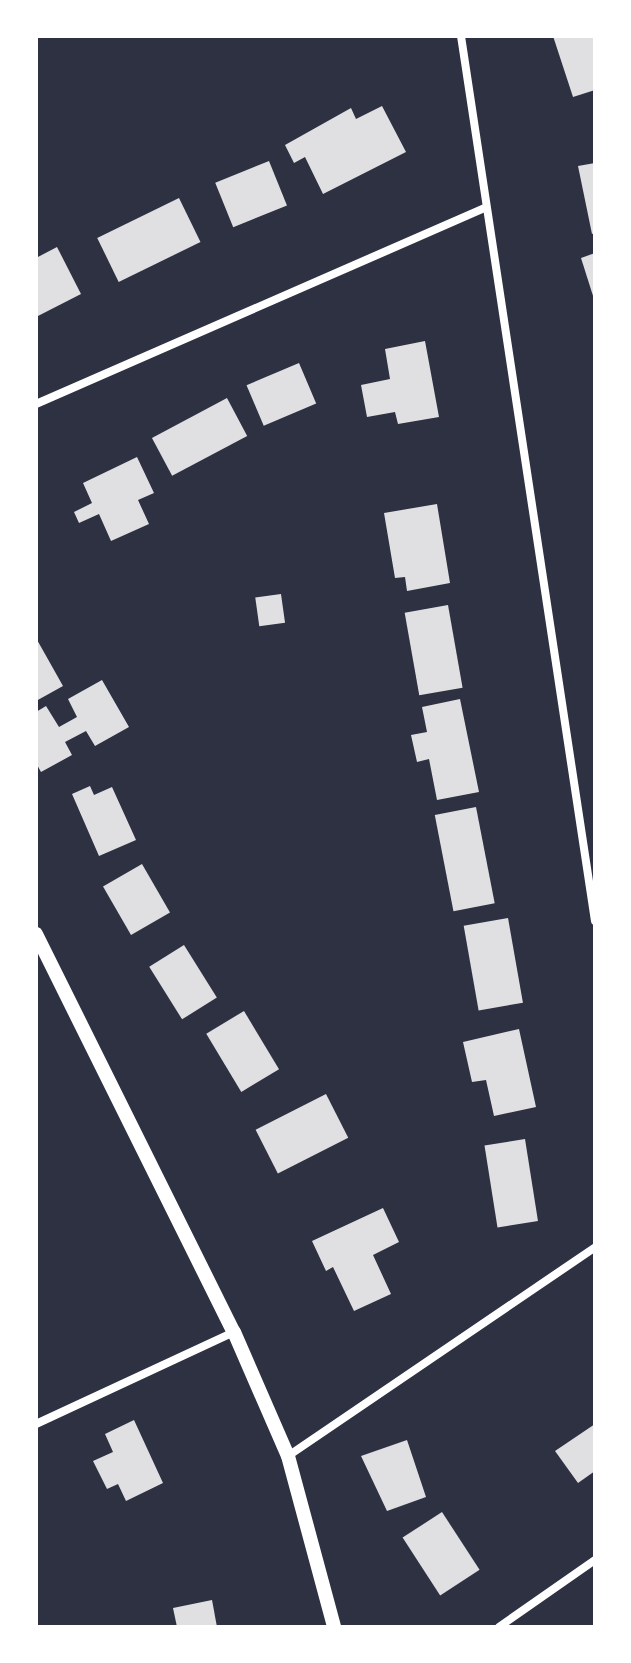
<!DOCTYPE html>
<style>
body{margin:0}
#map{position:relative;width:631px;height:1663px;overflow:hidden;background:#2d3142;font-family:Ubuntu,sans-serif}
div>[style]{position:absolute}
.building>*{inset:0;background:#e0e0e3;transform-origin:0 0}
.minor>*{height:8px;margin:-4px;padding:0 4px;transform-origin:4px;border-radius:4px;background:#fff}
.tertiary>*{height:14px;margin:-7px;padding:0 7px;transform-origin:7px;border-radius:7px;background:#fff}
span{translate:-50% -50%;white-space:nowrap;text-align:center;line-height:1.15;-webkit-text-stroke:8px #fff;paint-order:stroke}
.frame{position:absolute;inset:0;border:38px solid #fff;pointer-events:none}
</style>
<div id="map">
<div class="building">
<i style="clip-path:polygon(553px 36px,595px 36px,595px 90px,573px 97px)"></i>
<i style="clip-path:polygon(382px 106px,406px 152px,323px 194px,305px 157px,294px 163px,285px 145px,351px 108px,356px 119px)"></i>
<i style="left:269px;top:161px;width:48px;height:58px;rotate:68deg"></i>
<i style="clip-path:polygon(595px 163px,595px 233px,592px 234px,578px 166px)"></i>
<i style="left:179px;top:198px;width:49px;height:91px;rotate:64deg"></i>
<i style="clip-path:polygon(57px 247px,81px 294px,36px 317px,36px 258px)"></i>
<i style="clip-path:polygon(595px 253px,595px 299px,594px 299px,581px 258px)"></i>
<i style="clip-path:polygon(425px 341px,439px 417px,398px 424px,395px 412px,367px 417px,361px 385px,390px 379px,385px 349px)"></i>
<i style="left:299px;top:363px;width:44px;height:57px;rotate:67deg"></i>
<i style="left:227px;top:398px;width:43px;height:85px;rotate:62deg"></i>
<i style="clip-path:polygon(137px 457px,154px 493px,138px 500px,149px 524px,111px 541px,99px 514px,79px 523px,74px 512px,92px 503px,83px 483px)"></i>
<i style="clip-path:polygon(437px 504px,450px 583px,407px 591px,405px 577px,395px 578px,384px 513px)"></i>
<i style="left:281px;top:594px;width:29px;height:26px;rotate:82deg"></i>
<i style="left:448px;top:605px;width:84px;height:44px;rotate:80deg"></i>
<i style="clip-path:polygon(36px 638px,63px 686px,36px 701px)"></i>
<i style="clip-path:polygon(102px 680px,129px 727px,95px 746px,86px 731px,65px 742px,72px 755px,41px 772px,36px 763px,36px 712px,46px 706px,59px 727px,77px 717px,68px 699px)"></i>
<i style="clip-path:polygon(460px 699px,479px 792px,437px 800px,429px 759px,417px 762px,411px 735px,427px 732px,422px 707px)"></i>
<i style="clip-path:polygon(90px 786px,94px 795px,112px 787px,136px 840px,99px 856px,72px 794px)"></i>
<i style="left:476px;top:807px;width:98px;height:42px;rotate:79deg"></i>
<i style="left:142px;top:864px;width:56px;height:45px;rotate:60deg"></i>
<i style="left:508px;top:918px;width:86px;height:45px;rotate:80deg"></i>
<i style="left:184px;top:945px;width:62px;height:41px;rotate:58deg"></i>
<i style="left:244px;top:1011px;width:68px;height:44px;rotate:59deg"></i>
<i style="clip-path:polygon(519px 1029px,536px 1107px,494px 1116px,486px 1080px,472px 1082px,463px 1042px)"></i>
<i style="left:326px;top:1094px;width:49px;height:79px;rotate:63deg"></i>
<i style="left:525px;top:1139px;width:83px;height:41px;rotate:81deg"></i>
<i style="clip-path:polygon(383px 1208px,399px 1242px,373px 1255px,391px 1294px,354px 1311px,333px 1267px,326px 1271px,312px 1241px)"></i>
<i style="clip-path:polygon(134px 1420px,163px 1483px,126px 1501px,118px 1484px,107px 1489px,93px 1461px,113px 1452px,105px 1434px)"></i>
<i style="clip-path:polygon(595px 1424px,595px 1471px,578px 1483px,555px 1451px)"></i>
<i style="clip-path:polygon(407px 1440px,426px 1497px,387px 1511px,361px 1456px)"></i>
<i style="left:442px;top:1512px;width:69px;height:47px;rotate:57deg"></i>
<i style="clip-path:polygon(212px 1600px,217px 1627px,177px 1627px,173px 1608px)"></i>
</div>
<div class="minor">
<i style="left:461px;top:36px;width:895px;rotate:81.39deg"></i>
<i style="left:36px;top:404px;width:491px;rotate:-23.6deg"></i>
<i style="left:36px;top:1424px;width:218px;rotate:-24.9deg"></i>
<i style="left:288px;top:1456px;width:371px;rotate:-34.2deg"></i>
<i style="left:499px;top:1627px;width:117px;rotate:-34.9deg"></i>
</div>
<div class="tertiary">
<i style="left:36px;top:934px;width:445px;rotate:63.6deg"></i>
<i style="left:234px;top:1332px;width:135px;rotate:66.5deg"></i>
<i style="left:288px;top:1456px;width:177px;rotate:74.9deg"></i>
</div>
<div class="frame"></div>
</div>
